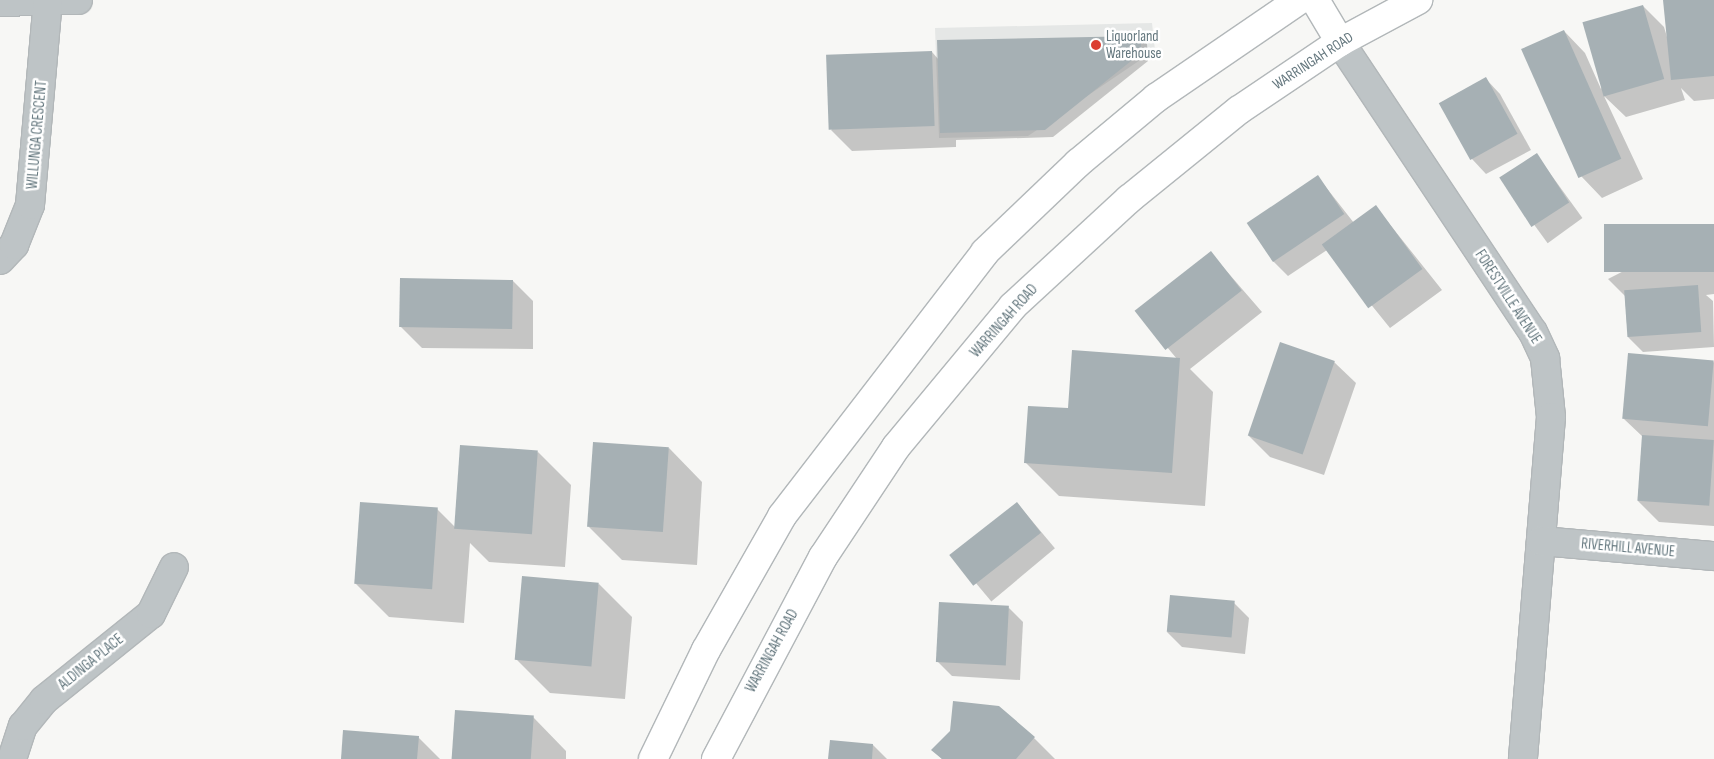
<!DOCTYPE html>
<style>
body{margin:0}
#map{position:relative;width:1714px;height:759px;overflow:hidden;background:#f7f7f5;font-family:"Sofia Sans Condensed",sans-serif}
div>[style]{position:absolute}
.built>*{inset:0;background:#e5e7e6}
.shadow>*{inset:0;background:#0003;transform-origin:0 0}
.building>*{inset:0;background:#a6b0b4;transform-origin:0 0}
.roads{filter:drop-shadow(1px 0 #b2b7b9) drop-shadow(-1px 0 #b2b7b9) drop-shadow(0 1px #b2b7b9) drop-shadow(0 -1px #b2b7b9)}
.street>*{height:28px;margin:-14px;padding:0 14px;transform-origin:14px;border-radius:14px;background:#bec4c6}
.highway>*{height:28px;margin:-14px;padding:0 14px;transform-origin:14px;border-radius:14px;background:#fff}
.dots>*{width:14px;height:14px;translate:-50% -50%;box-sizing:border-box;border:2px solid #fff;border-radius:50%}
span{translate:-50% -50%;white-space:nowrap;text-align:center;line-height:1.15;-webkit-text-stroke:5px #fff;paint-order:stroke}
.poi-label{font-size:15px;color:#64777e}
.left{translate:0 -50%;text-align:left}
.street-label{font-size:15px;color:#64777e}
</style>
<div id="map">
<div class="built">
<i style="clip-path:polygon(1152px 23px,1155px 50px,1028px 136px,939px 138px,935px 28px)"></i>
</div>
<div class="shadow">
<i style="clip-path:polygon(1664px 0,1714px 0,1714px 99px,1694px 101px,1681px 88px,1685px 100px,1626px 117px,1604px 96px,1643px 179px,1602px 198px,1581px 176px,1564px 31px,1585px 53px,1601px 89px,1643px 6px,1664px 27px,1667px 37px)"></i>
<i style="clip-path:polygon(1140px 37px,1147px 44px,1148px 61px,1053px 137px,956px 140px,956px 147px,852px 151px,831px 130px,932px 52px,939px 60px)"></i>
<i style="clip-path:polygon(1486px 79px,1500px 94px,1531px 150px,1486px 174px,1472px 159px)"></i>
<i style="left:1536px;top:154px;width:79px;height:43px;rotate:54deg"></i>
<i style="clip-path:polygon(1318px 177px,1354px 223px,1376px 207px,1442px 290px,1390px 328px,1327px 250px,1288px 276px,1273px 261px)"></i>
<i style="clip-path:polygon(1714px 225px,1714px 294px,1706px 295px,1713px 301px,1714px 347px,1643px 352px,1628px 337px,1625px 296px,1608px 279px)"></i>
<i style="clip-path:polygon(1211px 253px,1262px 312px,1190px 369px,1213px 392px,1205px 506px,1059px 496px,1025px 462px,1069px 410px,1177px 359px,1137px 311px)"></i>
<i style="clip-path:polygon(512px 280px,533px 301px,533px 349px,422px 348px,401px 327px)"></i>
<i style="clip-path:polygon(1334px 362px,1356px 383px,1324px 475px,1270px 457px,1249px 436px)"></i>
<i style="clip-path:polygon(1714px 362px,1714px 526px,1659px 522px,1638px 501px,1643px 437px,1624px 419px)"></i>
<i style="clip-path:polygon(669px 448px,702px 482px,697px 565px,622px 560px,589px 527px)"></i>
<i style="clip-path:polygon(538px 452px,571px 485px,565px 567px,489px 562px,470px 543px,464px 623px,389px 617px,355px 583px,437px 509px,455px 527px)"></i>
<i style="left:1017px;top:503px;width:59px;height:83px;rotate:50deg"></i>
<i style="clip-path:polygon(599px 584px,632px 617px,625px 699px,550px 693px,516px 659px)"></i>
<i style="clip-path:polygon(1234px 603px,1249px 618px,1245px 654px,1182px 647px,1167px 632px)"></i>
<i style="clip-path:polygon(1009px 608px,1023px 622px,1020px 680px,952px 676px,937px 661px)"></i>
<i style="clip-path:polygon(533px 717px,566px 751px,566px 759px,453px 759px)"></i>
<i style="clip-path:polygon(418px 737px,440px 759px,342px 759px)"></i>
<i style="clip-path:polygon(1034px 738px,1055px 759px,942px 759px,933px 750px)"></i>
<i style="clip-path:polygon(873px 745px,887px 759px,829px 759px)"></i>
</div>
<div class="building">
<i style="clip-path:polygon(1663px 0,1714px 0,1714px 76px,1671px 80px)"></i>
<i style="left:1643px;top:5px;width:77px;height:63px;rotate:74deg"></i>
<i style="left:1564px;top:30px;width:141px;height:47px;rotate:66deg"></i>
<i style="clip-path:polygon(1141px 36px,1141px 53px,1045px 130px,940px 133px,937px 40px)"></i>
<i style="left:932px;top:51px;width:75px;height:106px;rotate:88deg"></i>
<i style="left:1486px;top:77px;width:65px;height:54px;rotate:61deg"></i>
<i style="left:1537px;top:153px;width:59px;height:45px;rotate:57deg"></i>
<i style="left:1318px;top:175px;width:47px;height:86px;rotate:56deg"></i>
<i style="left:1376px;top:205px;width:79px;height:67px;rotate:54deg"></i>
<i style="left:1714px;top:224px;width:48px;height:110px;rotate:90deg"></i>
<i style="left:1211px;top:251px;width:50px;height:97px;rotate:52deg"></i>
<i style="left:400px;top:278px;width:113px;height:49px;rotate:1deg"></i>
<i style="left:1698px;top:285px;width:47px;height:74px;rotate:86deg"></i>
<i style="left:1280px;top:342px;width:58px;height:99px;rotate:19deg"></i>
<i style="clip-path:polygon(1072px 350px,1180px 358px,1172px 473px,1024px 463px,1028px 406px,1068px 408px)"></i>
<i style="left:1628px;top:353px;width:86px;height:66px;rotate:5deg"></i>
<i style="left:1642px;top:435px;width:72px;height:66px;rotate:4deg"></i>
<i style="left:593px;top:442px;width:76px;height:85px;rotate:4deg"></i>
<i style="left:460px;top:445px;width:78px;height:84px;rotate:4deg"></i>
<i style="left:360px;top:502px;width:78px;height:82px;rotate:4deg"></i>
<i style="left:1017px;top:502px;width:39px;height:86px;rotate:52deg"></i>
<i style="left:522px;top:576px;width:77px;height:84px;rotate:5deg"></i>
<i style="left:1170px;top:595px;width:65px;height:37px;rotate:5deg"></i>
<i style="left:939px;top:602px;width:70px;height:60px;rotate:3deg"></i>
<i style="clip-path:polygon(953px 701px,999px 706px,1035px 737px,1016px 759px,942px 759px,931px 750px,950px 731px)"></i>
<i style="left:455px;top:710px;width:79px;height:49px;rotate:4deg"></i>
<i style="clip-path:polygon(343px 730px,419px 736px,417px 759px,341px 759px)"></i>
<i style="clip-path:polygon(830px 740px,873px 744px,872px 759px,828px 759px)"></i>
</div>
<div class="roads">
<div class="street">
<i style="left:0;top:2px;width:78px;rotate:-1.5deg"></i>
<i style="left:1340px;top:42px;width:348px;rotate:56.4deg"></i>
<i style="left:1533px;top:332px;width:29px;rotate:65deg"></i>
<i style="left:1545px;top:358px;width:59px;rotate:84.2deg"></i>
<i style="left:1551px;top:417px;width:343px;rotate:94.7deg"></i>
<i style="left:0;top:260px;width:21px;rotate:-47deg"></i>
<i style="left:14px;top:245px;width:43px;rotate:-68.2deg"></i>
<i style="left:30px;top:205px;width:205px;rotate:-85deg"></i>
<i style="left:1541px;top:541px;width:174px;rotate:5deg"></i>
<i style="left:12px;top:759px;width:35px;rotate:-72deg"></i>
<i style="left:23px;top:726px;width:33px;rotate:-51deg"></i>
<i style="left:44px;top:700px;width:137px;rotate:-38.8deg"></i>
<i style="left:151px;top:614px;width:52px;rotate:-63.9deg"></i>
</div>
<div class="highway">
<i style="left:1315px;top:0;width:49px;rotate:59.2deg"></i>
<i style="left:653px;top:759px;width:121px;rotate:-64.1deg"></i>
<i style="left:706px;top:650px;width:154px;rotate:-60.4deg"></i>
<i style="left:782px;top:516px;width:333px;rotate:-52.4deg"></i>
<i style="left:985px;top:252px;width:129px;rotate:-43.7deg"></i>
<i style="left:1078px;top:163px;width:102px;rotate:-39.8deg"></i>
<i style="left:1156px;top:98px;width:173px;rotate:-34.4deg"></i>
<i style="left:716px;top:759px;width:229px;rotate:-62.1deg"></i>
<i style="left:823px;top:557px;width:132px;rotate:-56.4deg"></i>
<i style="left:896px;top:447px;width:183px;rotate:-50.3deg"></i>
<i style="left:1013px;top:306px;width:158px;rotate:-42.7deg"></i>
<i style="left:1129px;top:199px;width:141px;rotate:-39deg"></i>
<i style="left:1239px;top:110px;width:122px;rotate:-34deg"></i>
<i style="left:1340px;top:42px;width:89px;rotate:-28.3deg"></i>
</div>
</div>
<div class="dots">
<i style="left:1096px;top:45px;background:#db3e31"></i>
</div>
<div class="poi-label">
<span class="left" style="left:1106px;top:45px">Liquorland<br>Warehouse</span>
</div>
<div class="street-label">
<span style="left:1313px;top:61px;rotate:-33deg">WARRINGAH ROAD</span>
<span style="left:37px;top:135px;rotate:-85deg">WILLUNGA CRESCENT</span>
<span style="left:1508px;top:297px;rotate:57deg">FORESTVILLE AVENUE</span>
<span style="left:1004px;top:321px;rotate:-48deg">WARRINGAH ROAD</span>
<span style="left:1628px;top:548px;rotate:5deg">RIVERHILL AVENUE</span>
<span style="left:772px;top:651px;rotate:-61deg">WARRINGAH ROAD</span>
<span style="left:91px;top:662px;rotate:-39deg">ALDINGA PLACE</span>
</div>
</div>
